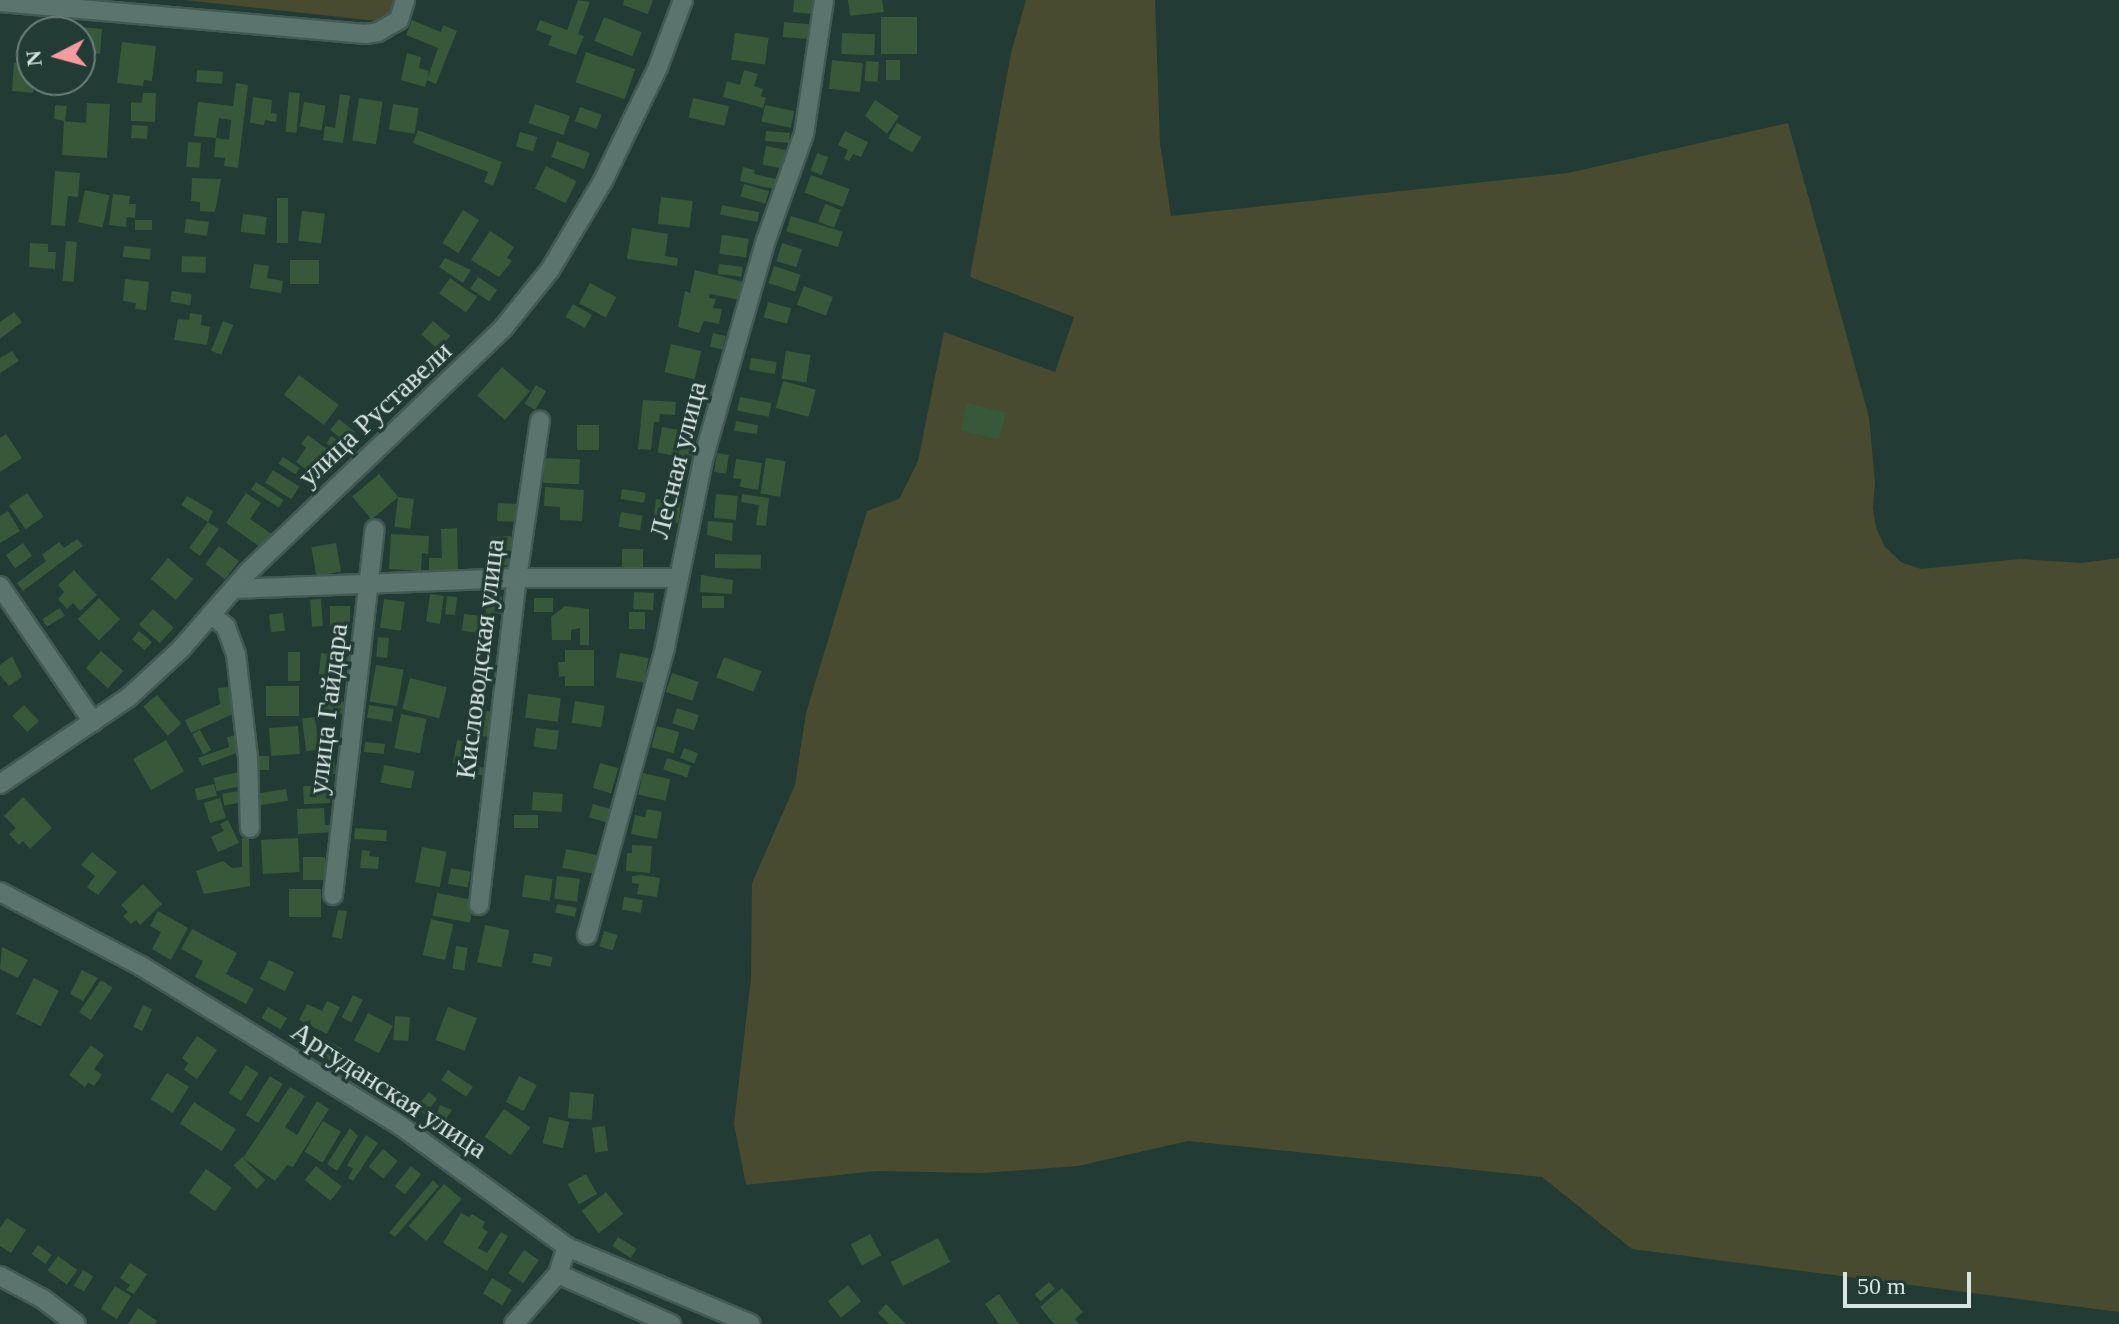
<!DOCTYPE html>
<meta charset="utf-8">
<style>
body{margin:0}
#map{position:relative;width:2119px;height:1324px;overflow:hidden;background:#223b35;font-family:"Times New Roman",serif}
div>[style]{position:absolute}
.green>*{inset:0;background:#484b2f}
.building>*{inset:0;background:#375839;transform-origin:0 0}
.roads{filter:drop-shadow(2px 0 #435954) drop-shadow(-2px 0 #435954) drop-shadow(0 2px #435954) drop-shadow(0 -2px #435954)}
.street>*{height:18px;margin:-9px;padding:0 9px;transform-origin:9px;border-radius:9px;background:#5b756e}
span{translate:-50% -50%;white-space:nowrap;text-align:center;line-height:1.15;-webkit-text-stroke:7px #223b35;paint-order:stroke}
.street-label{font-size:28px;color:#d7e5e1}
.north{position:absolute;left:16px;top:16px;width:80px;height:80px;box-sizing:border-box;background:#223b35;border:2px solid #6a7f7a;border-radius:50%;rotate:264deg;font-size:22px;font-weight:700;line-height:32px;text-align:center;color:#d7e5e1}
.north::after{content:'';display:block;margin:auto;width:28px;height:36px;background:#f49aa0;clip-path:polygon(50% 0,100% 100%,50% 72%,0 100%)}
.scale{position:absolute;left:1843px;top:1272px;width:128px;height:36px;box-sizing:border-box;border:4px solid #d7e5e1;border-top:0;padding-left:10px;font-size:24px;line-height:28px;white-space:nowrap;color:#d7e5e1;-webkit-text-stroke:6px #223b35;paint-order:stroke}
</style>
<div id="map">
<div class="green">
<i style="clip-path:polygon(184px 0,396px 0,396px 9px,377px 21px)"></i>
<i style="clip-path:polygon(1026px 0,1155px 0,1160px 143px,1171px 216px,1568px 173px,1788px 123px,1869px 417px,1875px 482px,1873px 508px,1876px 528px,1885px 547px,1901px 562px,1921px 569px,2020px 559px,2081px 563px,2119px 558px,2119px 1312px,1632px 1249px,1542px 1177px,1188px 1141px,1078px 1166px,983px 1173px,876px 1171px,746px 1185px,734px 1124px,751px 978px,752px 883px,795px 785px,806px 713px,867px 511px,899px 499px,918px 461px,944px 332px,1055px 372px,1074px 317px,970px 277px,1011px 53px)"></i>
</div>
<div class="building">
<i style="clip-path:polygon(578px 0,590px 2px,578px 34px,584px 36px,576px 55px,548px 45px,552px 36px,536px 30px,540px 20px,567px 30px)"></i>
<i style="clip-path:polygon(624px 0,653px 0,648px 14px,623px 5px)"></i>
<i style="clip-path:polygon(794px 0,813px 0,812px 14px,793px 12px)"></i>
<i style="clip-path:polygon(848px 0,882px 0,884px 12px,850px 16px)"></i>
<i style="left:604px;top:17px;width:41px;height:26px;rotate:22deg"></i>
<i style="left:917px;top:17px;width:37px;height:36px;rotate:90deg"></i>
<i style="clip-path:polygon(412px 20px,441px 32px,443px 25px,457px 31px,436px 84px,427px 80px,425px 87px,401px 80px,407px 53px,421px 57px,419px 68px,429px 71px,427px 80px,438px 48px,406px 35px)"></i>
<i style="left:784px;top:22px;width:25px;height:15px;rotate:5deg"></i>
<i style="clip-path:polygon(70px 26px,102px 29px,100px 54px,80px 52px,80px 32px,70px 32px)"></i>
<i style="left:735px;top:33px;width:34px;height:27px;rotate:8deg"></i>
<i style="left:842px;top:33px;width:33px;height:21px;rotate:2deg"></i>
<i style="clip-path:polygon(122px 42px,156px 46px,152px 81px,144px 80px,143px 86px,117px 83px)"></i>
<i style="left:586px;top:52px;width:52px;height:32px;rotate:19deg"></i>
<i style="left:832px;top:60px;width:31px;height:29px;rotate:6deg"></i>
<i style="left:886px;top:60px;width:14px;height:20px"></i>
<i style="left:866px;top:61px;width:13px;height:20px;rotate:4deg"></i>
<i style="clip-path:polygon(14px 63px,32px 64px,32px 80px,43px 80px,42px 84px,34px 84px,33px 93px,12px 91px)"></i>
<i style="left:197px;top:70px;width:26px;height:12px;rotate:4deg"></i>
<i style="clip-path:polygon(744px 70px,758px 74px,754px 86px,763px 89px,761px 96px,766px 98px,763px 108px,723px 97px,727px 81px,740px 85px)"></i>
<i style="clip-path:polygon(236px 83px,248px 85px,238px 168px,224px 166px,225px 158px,214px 157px,216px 138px,229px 140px,231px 120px,219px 118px,216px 138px,194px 136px,198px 102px,233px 106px)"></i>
<i style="left:289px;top:92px;width:11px;height:40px;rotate:5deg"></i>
<i style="clip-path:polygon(143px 93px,156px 93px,155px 122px,131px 121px,131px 102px,142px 103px)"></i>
<i style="clip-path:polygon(340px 94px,350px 96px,343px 143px,323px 140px,325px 126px,335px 128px)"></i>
<i style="clip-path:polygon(253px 97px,272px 100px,271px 113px,277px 114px,276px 122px,265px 120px,264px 125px,250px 123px)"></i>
<i style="left:359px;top:98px;width:24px;height:43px;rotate:9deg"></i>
<i style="left:693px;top:98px;width:37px;height:20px;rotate:13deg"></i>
<i style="clip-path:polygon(875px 100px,899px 116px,887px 134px,865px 116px)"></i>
<i style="left:304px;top:102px;width:22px;height:25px;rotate:10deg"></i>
<i style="clip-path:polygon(87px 103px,110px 104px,107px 158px,62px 155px,64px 121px,86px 123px)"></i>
<i style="left:393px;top:104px;width:26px;height:26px;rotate:9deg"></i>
<i style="left:535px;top:104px;width:37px;height:20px;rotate:19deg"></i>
<i style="clip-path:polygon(55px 105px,67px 106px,65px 121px,54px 119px)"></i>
<i style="left:765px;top:105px;width:30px;height:17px;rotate:12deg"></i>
<i style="left:580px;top:107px;width:23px;height:15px;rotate:20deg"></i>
<i style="left:897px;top:123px;width:28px;height:18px;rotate:30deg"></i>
<i style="left:132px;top:125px;width:16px;height:13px;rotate:4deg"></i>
<i style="clip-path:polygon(418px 130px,502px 162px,493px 186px,484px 182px,488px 172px,413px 143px)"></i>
<i style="left:766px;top:131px;width:24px;height:10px;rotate:5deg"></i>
<i style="clip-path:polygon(845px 131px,868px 142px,861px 157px,853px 154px,849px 161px,844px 159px,848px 150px,838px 145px)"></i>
<i style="left:520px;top:132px;width:18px;height:15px;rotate:16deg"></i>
<i style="left:557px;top:141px;width:35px;height:17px;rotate:20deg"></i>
<i style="left:188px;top:142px;width:13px;height:25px;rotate:4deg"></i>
<i style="left:766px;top:146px;width:20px;height:19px;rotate:11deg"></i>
<i style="left:817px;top:153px;width:12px;height:19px;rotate:20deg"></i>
<i style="left:546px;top:166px;width:34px;height:25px;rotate:26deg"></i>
<i style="clip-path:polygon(743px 167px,755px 170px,754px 174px,776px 179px,774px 189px,740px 181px)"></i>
<i style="clip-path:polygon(55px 171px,80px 173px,78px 197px,68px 196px,65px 226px,51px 225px)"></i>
<i style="left:811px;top:175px;width:41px;height:19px;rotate:20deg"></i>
<i style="clip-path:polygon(192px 178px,221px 179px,215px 212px,200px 211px,200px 202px,191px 201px)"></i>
<i style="left:744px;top:184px;width:26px;height:13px;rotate:16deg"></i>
<i style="left:85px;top:190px;width:25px;height:33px;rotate:12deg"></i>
<i style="clip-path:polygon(113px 194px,130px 196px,129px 204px,136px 204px,135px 218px,127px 217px,126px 227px,109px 225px)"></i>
<i style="left:661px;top:197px;width:32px;height:27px;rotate:7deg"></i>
<i style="left:277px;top:198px;width:11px;height:45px"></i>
<i style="left:825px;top:204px;width:17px;height:19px;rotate:21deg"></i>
<i style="left:722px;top:205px;width:38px;height:10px;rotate:11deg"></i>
<i style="left:463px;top:210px;width:19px;height:39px;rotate:32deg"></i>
<i style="left:302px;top:211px;width:23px;height:30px;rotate:7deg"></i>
<i style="left:243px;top:214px;width:24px;height:18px;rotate:7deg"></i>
<i style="left:791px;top:216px;width:54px;height:16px;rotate:17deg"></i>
<i style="left:186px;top:219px;width:23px;height:14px;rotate:7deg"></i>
<i style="left:135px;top:220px;width:17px;height:10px"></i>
<i style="clip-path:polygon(632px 228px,668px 234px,665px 256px,678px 258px,677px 266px,627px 259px)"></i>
<i style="clip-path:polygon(490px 231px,514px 247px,507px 258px,512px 261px,499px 277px,471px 260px)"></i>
<i style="left:722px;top:235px;width:27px;height:19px;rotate:8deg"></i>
<i style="left:66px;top:241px;width:11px;height:40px;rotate:5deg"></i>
<i style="clip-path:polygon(30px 243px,48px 244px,48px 252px,56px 252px,55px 269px,29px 267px)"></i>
<i style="left:782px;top:243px;width:21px;height:19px;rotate:17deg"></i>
<i style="left:124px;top:246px;width:27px;height:11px;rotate:6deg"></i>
<i style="left:182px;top:256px;width:24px;height:16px;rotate:2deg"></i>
<i style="clip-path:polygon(445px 258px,471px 270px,463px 283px,439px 267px)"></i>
<i style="left:290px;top:260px;width:29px;height:24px"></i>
<i style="clip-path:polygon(254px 264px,269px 266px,267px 278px,283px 281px,281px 293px,250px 288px)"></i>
<i style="left:719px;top:264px;width:24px;height:10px;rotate:7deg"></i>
<i style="left:774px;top:266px;width:28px;height:18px;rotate:18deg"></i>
<i style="clip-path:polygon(695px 270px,744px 282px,740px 300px,710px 294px,709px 298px,716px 299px,713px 308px,722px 309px,719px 324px,704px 321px,699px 333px,678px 327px,685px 291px,690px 293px)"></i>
<i style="left:478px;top:277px;width:23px;height:14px;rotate:34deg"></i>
<i style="left:450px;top:278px;width:33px;height:19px;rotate:35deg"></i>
<i style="clip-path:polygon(125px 279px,149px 282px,146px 310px,135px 309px,136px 303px,123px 301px)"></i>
<i style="left:590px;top:283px;width:30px;height:23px;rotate:28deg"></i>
<i style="left:804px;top:286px;width:31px;height:20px;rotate:21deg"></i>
<i style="left:172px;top:291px;width:20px;height:11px;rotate:9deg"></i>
<i style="left:768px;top:302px;width:24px;height:16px;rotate:15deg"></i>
<i style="left:573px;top:304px;width:22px;height:15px;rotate:30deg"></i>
<i style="clip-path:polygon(14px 312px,22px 322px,0 339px,0 322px)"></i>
<i style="clip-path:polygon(190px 313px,202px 315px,201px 325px,210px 327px,207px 345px,174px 340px,178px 319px,189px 320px)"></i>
<i style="left:223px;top:321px;width:11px;height:32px;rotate:22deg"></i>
<i style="left:433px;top:321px;width:23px;height:18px;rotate:41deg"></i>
<i style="left:713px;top:333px;width:13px;height:14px;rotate:13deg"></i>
<i style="left:671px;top:344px;width:31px;height:29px;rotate:13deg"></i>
<i style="clip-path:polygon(12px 351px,19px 361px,0 373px,0 358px)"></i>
<i style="left:786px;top:351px;width:25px;height:28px;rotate:9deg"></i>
<i style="left:751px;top:358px;width:26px;height:12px;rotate:9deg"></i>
<i style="left:502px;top:367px;width:37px;height:38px;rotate:41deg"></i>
<i style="left:299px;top:375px;width:50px;height:25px;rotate:37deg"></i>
<i style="left:783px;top:381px;width:34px;height:28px;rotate:15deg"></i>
<i style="left:536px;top:385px;width:12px;height:22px;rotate:31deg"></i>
<i style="left:740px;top:397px;width:32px;height:14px;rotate:11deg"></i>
<i style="clip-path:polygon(643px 400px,676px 402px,675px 415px,660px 414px,659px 422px,654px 422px,651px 450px,638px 449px)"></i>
<i style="left:967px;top:403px;width:40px;height:28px;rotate:14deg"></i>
<i style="left:339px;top:419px;width:21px;height:14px;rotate:39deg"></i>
<i style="clip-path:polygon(736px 421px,758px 425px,757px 434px,734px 431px)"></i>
<i style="left:577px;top:425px;width:22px;height:25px"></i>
<i style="left:662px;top:427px;width:35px;height:26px;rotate:10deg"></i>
<i style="clip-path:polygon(6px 434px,22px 458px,0 472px,0 438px)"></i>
<i style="clip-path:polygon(308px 435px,336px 456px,319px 479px,296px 462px,306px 448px,301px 444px)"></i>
<i style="left:331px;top:436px;width:21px;height:9px;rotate:31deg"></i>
<i style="left:717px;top:453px;width:12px;height:19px;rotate:9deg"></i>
<i style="left:283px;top:457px;width:20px;height:8px;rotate:33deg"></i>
<i style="left:544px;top:458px;width:36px;height:25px;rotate:2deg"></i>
<i style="left:766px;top:458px;width:20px;height:36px;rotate:9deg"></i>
<i style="clip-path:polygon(736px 459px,762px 463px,758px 490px,740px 487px,741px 479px,733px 478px)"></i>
<i style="left:273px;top:470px;width:31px;height:15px;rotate:32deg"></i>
<i style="left:379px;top:474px;width:30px;height:35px;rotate:50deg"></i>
<i style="left:256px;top:482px;width:33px;height:9px;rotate:33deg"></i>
<i style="clip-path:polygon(545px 487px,584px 490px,582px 521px,560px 520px,560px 507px,544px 506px)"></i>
<i style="left:622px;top:489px;width:24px;height:10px;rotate:9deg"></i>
<i style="left:27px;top:493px;width:29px;height:22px;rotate:55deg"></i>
<i style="clip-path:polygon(246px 493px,261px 503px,250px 519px,273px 535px,263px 549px,226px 523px)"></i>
<i style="left:716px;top:494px;width:22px;height:24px;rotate:5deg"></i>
<i style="clip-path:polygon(742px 494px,769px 498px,766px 526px,756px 525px,759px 505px,741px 502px)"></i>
<i style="clip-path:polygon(187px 496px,213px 511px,208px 522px,219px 529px,200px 556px,189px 548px,208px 522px,181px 505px)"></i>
<i style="left:398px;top:497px;width:16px;height:30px;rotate:7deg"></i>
<i style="left:656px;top:499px;width:25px;height:21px;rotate:7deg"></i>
<i style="left:498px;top:503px;width:20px;height:18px;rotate:3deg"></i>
<i style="clip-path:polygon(8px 511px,20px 531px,0 543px,0 516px)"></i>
<i style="left:621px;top:512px;width:22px;height:15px;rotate:10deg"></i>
<i style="clip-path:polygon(708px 521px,733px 523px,732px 541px,707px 535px)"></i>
<i style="clip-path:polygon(457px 528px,458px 571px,429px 572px,429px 558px,442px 558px,441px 529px)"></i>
<i style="clip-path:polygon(391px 534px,429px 536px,428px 554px,422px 553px,421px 571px,389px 569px)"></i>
<i style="left:511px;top:536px;width:29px;height:22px;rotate:86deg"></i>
<i style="clip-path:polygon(77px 539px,83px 546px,23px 591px,17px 583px,46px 561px,42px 555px,59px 542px,64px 548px)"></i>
<i style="left:23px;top:543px;width:16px;height:21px;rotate:55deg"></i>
<i style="left:336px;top:543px;width:29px;height:25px;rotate:80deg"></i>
<i style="left:219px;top:546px;width:25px;height:23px;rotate:37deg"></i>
<i style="left:622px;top:549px;width:21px;height:18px"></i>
<i style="left:715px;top:554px;width:46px;height:14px;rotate:1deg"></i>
<i style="left:168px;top:558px;width:33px;height:27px;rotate:40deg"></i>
<i style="clip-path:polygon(74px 570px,97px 595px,80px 611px,73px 603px,67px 609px,58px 599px,64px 592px,58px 585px)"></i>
<i style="clip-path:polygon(701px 575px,733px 580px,732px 594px,700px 592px)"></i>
<i style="left:634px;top:592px;width:20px;height:17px;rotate:3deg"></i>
<i style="left:430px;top:594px;width:14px;height:28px;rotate:8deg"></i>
<i style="left:447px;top:596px;width:10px;height:18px;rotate:6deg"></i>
<i style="left:702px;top:596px;width:22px;height:12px"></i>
<i style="left:486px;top:597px;width:16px;height:17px"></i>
<i style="left:99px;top:598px;width:30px;height:30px;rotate:45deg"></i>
<i style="left:534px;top:598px;width:19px;height:14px"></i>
<i style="left:321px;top:599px;width:27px;height:11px;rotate:86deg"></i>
<i style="left:384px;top:599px;width:21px;height:29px;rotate:8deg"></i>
<i style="left:330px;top:606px;width:20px;height:20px"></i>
<i style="clip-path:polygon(565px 606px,589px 609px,589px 645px,580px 645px,580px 628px,571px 630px,571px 640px,552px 640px,551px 617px)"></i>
<i style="left:60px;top:608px;width:9px;height:21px;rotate:58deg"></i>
<i style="left:153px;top:609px;width:28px;height:21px;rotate:42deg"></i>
<i style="left:629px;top:612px;width:16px;height:17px"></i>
<i style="left:283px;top:613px;width:18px;height:14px;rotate:84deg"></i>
<i style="left:464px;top:614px;width:17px;height:17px;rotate:7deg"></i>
<i style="left:139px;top:631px;width:17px;height:11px;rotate:40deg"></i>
<i style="left:378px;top:637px;width:11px;height:20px;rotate:5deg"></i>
<i style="clip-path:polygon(565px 650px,594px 650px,594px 686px,565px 686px,565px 676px,559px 677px,558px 662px,565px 662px)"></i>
<i style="left:101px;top:651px;width:30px;height:23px;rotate:42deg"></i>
<i style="left:288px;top:652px;width:12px;height:29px"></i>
<i style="clip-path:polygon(321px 653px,355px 657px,354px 665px,343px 663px,340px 686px,318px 683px)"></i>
<i style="left:620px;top:653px;width:29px;height:25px;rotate:10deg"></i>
<i style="clip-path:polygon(12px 656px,22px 677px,9px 686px,0 675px,0 665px)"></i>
<i style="left:724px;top:657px;width:40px;height:22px;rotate:21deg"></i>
<i style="left:376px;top:665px;width:28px;height:37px;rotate:10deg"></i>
<i style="left:672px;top:673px;width:28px;height:20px;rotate:18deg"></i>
<i style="left:410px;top:678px;width:38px;height:32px;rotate:14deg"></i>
<i style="left:299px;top:686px;width:30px;height:33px;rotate:90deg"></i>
<i style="clip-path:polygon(230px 687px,233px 714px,191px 733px,185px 720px,220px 704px,218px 688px)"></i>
<i style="left:528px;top:694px;width:33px;height:24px;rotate:7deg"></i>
<i style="left:157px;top:695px;width:38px;height:18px;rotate:50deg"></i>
<i style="left:575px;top:701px;width:30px;height:22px;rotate:9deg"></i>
<i style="left:317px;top:702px;width:28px;height:12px"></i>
<i style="left:24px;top:705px;width:22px;height:16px;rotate:47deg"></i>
<i style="left:369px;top:705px;width:25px;height:13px;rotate:9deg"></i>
<i style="left:677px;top:708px;width:23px;height:16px;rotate:18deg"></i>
<i style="clip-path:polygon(485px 711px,494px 712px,490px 737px,481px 736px,482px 729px,477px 728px,478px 723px,483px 724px)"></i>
<i style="left:401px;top:714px;width:26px;height:35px;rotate:11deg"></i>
<i style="left:315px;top:717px;width:33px;height:13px;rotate:83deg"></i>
<i style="left:298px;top:726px;width:28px;height:29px;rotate:86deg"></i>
<i style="left:657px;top:726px;width:23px;height:22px;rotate:15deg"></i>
<i style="left:536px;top:728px;width:23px;height:19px;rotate:7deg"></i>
<i style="left:200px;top:730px;width:23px;height:9px;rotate:61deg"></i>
<i style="clip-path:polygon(236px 735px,239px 752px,202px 766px,198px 758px,229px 747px,227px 737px)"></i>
<i style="left:166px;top:740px;width:36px;height:38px;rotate:60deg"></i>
<i style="clip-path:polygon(457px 740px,479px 744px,475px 767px,488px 768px,488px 776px,460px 773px,461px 765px,453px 763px)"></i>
<i style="left:365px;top:742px;width:20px;height:10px;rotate:6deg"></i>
<i style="left:684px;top:748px;width:15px;height:11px;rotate:20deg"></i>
<i style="left:254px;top:756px;width:15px;height:14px"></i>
<i style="left:334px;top:757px;width:17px;height:19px;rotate:83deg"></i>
<i style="left:667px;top:758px;width:25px;height:12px;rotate:18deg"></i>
<i style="left:600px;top:763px;width:19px;height:26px;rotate:16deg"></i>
<i style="left:384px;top:765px;width:31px;height:18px;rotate:11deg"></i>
<i style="left:240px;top:772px;width:14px;height:27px;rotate:78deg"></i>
<i style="left:643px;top:773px;width:28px;height:22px;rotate:13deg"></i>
<i style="left:214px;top:784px;width:12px;height:20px;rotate:76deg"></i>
<i style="left:329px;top:785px;width:18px;height:26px;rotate:87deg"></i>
<i style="left:286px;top:789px;width:12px;height:33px;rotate:81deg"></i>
<i style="left:239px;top:791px;width:12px;height:17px;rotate:81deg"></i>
<i style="left:533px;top:792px;width:30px;height:18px;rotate:4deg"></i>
<i style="clip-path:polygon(23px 797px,52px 828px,30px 849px,23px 841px,19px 845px,9px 834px,16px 828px,4px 816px)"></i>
<i style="left:220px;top:798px;width:21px;height:17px;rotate:73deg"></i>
<i style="left:593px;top:804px;width:19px;height:14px;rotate:16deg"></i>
<i style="clip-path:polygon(324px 808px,325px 825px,336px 824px,337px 832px,298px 834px,297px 809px)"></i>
<i style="clip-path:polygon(647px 809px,662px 812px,657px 839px,631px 834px,635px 815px,645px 817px)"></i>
<i style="left:514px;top:815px;width:24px;height:13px"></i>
<i style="clip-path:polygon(228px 820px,239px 843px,218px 852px,211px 837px,224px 831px,220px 824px)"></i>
<i style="left:355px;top:828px;width:32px;height:11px;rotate:4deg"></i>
<i style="clip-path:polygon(242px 838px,249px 839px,250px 886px,204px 894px,196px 871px,223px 861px,232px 868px,242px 867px)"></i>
<i style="left:298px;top:838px;width:34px;height:37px;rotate:87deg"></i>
<i style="clip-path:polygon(632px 845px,652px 846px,650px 873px,626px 871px,627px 853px,632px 853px)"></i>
<i style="left:422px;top:847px;width:25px;height:36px;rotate:11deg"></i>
<i style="left:566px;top:849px;width:32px;height:19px;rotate:11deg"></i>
<i style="clip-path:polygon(362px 850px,370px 851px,369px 856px,379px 857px,378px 869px,360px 868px)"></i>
<i style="clip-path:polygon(92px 852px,117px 872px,98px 895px,87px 887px,95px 876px,81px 865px)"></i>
<i style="left:303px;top:857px;width:22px;height:23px"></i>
<i style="left:451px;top:868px;width:20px;height:16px;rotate:11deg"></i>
<i style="left:525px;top:875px;width:28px;height:22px;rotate:8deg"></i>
<i style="clip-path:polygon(641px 875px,660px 878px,657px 897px,637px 894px,639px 884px,632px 883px,632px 876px)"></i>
<i style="left:557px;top:876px;width:23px;height:23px;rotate:7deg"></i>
<i style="clip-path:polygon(143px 884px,162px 904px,140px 925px,136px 920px,131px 924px,123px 916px,128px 912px,121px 905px)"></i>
<i style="left:289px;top:889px;width:32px;height:28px"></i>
<i style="left:437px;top:893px;width:38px;height:23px;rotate:11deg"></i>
<i style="left:624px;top:897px;width:19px;height:13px;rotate:9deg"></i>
<i style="left:557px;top:904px;width:20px;height:9px;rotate:11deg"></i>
<i style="clip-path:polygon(338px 910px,347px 911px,342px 939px,332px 937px)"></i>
<i style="clip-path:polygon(158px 911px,188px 928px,171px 960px,152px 949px,161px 932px,150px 926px)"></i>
<i style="left:431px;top:919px;width:23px;height:37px;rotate:13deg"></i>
<i style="left:485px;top:925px;width:25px;height:38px;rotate:12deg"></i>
<i style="clip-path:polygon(192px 929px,237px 953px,226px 974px,254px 989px,246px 1004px,195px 977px,203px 961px,181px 949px)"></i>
<i style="left:604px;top:931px;width:14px;height:16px;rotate:17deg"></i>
<i style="left:456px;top:946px;width:12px;height:23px;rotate:9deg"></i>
<i style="clip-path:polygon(2px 947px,28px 960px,18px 978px,0 969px)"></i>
<i style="left:534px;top:953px;width:19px;height:10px;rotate:12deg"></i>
<i style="left:269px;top:960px;width:28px;height:21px;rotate:26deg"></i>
<i style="clip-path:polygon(82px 970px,98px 978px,83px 1001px,70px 994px)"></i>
<i style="left:34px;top:978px;width:28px;height:40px;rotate:27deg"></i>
<i style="left:101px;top:980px;width:14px;height:39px;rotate:34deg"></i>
<i style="left:353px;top:995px;width:11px;height:25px;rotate:27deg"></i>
<i style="clip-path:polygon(327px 1001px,340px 1007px,327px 1034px,299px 1020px,307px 1004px,322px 1011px)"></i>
<i style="left:143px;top:1005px;width:10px;height:24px;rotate:24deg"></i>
<i style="left:268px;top:1007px;width:22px;height:13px;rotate:30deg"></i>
<i style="left:448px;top:1007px;width:31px;height:35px;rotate:21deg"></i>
<i style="left:368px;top:1013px;width:28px;height:31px;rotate:27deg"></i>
<i style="left:395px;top:1016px;width:15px;height:24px;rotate:4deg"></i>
<i style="clip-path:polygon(197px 1036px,217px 1050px,197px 1079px,184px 1070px,188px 1063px,182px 1058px)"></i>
<i style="left:324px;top:1039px;width:21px;height:16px;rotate:28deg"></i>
<i style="clip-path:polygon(91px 1045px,104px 1055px,94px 1069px,102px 1075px,94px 1086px,88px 1082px,85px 1087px,69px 1075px)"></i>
<i style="left:246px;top:1065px;width:15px;height:33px;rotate:32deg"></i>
<i style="left:448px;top:1070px;width:30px;height:12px;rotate:34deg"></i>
<i style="left:167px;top:1073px;width:26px;height:31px;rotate:32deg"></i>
<i style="left:270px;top:1076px;width:15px;height:46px;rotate:32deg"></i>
<i style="left:519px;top:1076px;width:20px;height:29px;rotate:27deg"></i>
<i style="clip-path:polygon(290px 1087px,305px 1096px,285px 1127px,297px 1135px,317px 1101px,329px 1109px,293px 1167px,287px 1165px,275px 1181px,243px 1158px)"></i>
<i style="left:429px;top:1092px;width:11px;height:20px;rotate:41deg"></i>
<i style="left:570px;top:1092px;width:24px;height:26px;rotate:5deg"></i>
<i style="left:194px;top:1102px;width:50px;height:26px;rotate:33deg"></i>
<i style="clip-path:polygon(440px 1105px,452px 1110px,443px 1124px,435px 1118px)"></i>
<i style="left:504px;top:1109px;width:32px;height:34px;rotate:35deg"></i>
<i style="left:549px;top:1117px;width:21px;height:27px;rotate:14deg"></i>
<i style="left:323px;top:1121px;width:21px;height:36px;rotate:31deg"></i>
<i style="left:605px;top:1126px;width:25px;height:13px;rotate:83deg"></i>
<i style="clip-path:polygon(350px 1128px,358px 1136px,337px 1171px,327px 1164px)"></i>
<i style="clip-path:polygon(366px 1135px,378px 1143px,353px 1181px,348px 1178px,353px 1169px,347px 1165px)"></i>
<i style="left:383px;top:1149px;width:19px;height:23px;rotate:39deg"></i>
<i style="left:242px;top:1157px;width:33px;height:12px;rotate:45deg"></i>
<i style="left:316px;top:1166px;width:33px;height:18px;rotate:39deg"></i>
<i style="left:411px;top:1166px;width:13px;height:26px;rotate:39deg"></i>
<i style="left:206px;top:1169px;width:32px;height:29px;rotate:36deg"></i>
<i style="left:586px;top:1174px;width:23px;height:21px;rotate:61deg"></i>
<i style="clip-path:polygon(433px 1180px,439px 1186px,395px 1237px,389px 1233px)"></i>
<i style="left:444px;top:1184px;width:23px;height:55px;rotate:40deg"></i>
<i style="left:606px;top:1192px;width:28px;height:31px;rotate:52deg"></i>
<i style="clip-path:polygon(461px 1213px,469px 1217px,472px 1214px,485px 1222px,482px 1228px,488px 1232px,478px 1248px,487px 1253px,501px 1232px,508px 1236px,487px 1271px,443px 1243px)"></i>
<i style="clip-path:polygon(7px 1218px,26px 1230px,11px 1253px,0 1246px,0 1228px)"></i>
<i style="left:870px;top:1234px;width:24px;height:22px;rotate:62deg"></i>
<i style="left:618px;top:1237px;width:22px;height:11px;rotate:32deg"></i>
<i style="left:938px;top:1238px;width:27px;height:53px;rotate:63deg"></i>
<i style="left:38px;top:1245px;width:17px;height:11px;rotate:36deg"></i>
<i style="left:524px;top:1250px;width:18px;height:28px;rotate:34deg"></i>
<i style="left:58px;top:1256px;width:24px;height:18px;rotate:36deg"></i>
<i style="clip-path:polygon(130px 1263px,147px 1274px,134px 1294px,126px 1290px,130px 1285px,120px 1278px)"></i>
<i style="left:83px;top:1270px;width:12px;height:18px;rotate:31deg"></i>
<i style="left:492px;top:1278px;width:23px;height:18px;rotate:31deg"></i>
<i style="left:1049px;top:1282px;width:9px;height:19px;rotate:49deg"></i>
<i style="left:848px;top:1285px;width:21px;height:26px;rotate:51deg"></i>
<i style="left:115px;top:1286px;width:19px;height:27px;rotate:32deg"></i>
<i style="clip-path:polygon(1062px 1288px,1083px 1312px,1075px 1319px,1079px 1324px,1054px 1324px,1040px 1307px)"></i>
<i style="clip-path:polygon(999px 1294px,1019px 1324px,999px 1324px,985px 1304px)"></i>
<i style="clip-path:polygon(886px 1304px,906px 1324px,889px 1324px,878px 1313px)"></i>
<i style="clip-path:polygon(138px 1308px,157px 1321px,155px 1324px,128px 1324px)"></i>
</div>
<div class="roads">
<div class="street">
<i style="left:0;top:2px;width:367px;rotate:5deg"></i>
<i style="left:366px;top:34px;width:12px;rotate:-9deg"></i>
<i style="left:378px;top:32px;width:24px;rotate:-30deg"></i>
<i style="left:399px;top:20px;width:21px;rotate:-73deg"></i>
<i style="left:0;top:586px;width:165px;rotate:55.6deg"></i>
<i style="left:233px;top:589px;width:284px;rotate:-2.2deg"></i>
<i style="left:517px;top:578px;width:162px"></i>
<i style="left:211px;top:614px;width:20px;rotate:41deg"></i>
<i style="left:226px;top:627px;width:29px;rotate:70deg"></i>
<i style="left:236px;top:654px;width:105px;rotate:83.4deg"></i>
<i style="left:248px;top:758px;width:70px;rotate:88.4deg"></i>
<i style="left:0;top:784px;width:156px;rotate:-34deg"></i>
<i style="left:129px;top:697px;width:69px;rotate:-42.7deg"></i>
<i style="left:180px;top:650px;width:103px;rotate:-48.9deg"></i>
<i style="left:248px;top:572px;width:354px;rotate:-43.7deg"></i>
<i style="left:504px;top:327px;width:73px;rotate:-51.1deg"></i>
<i style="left:550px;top:270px;width:104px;rotate:-59.2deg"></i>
<i style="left:603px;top:181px;width:127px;rotate:-64.2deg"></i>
<i style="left:658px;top:67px;width:72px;rotate:-69.5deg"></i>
<i style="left:0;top:892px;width:159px;rotate:27.7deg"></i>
<i style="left:141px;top:966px;width:305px;rotate:31.6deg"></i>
<i style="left:401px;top:1126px;width:205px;rotate:36.1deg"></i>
<i style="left:567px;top:1247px;width:199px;rotate:22.7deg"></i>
<i style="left:333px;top:895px;width:368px;rotate:-83.5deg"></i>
<i style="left:479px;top:905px;width:329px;rotate:-83.4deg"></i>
<i style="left:517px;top:578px;width:159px;rotate:-81.7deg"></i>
<i style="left:587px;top:935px;width:298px;rotate:-74.8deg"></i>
<i style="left:665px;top:647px;width:195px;rotate:-78.5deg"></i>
<i style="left:704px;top:456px;width:225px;rotate:-74deg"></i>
<i style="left:766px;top:240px;width:113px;rotate:-70.3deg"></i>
<i style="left:804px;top:134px;width:135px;rotate:-81.5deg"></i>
<i style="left:558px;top:1274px;width:124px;rotate:23.9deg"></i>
<i style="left:0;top:1276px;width:49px;rotate:28.1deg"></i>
<i style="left:43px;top:1299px;width:41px;rotate:37.1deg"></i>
<i style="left:514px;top:1324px;width:67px;rotate:-48.7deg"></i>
<i style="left:558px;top:1274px;width:28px;rotate:-72deg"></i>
</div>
</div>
<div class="street-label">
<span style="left:375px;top:414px;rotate:-43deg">улица Руставели</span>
<span style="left:678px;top:460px;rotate:-76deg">Лесная улица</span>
<span style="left:480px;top:659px;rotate:-83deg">Кисловодская улица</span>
<span style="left:328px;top:709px;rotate:-83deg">улица Гайдара</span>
<span style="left:389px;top:1090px;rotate:33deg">Аргуданская улица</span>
</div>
<div class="north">N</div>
<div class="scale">50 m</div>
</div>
